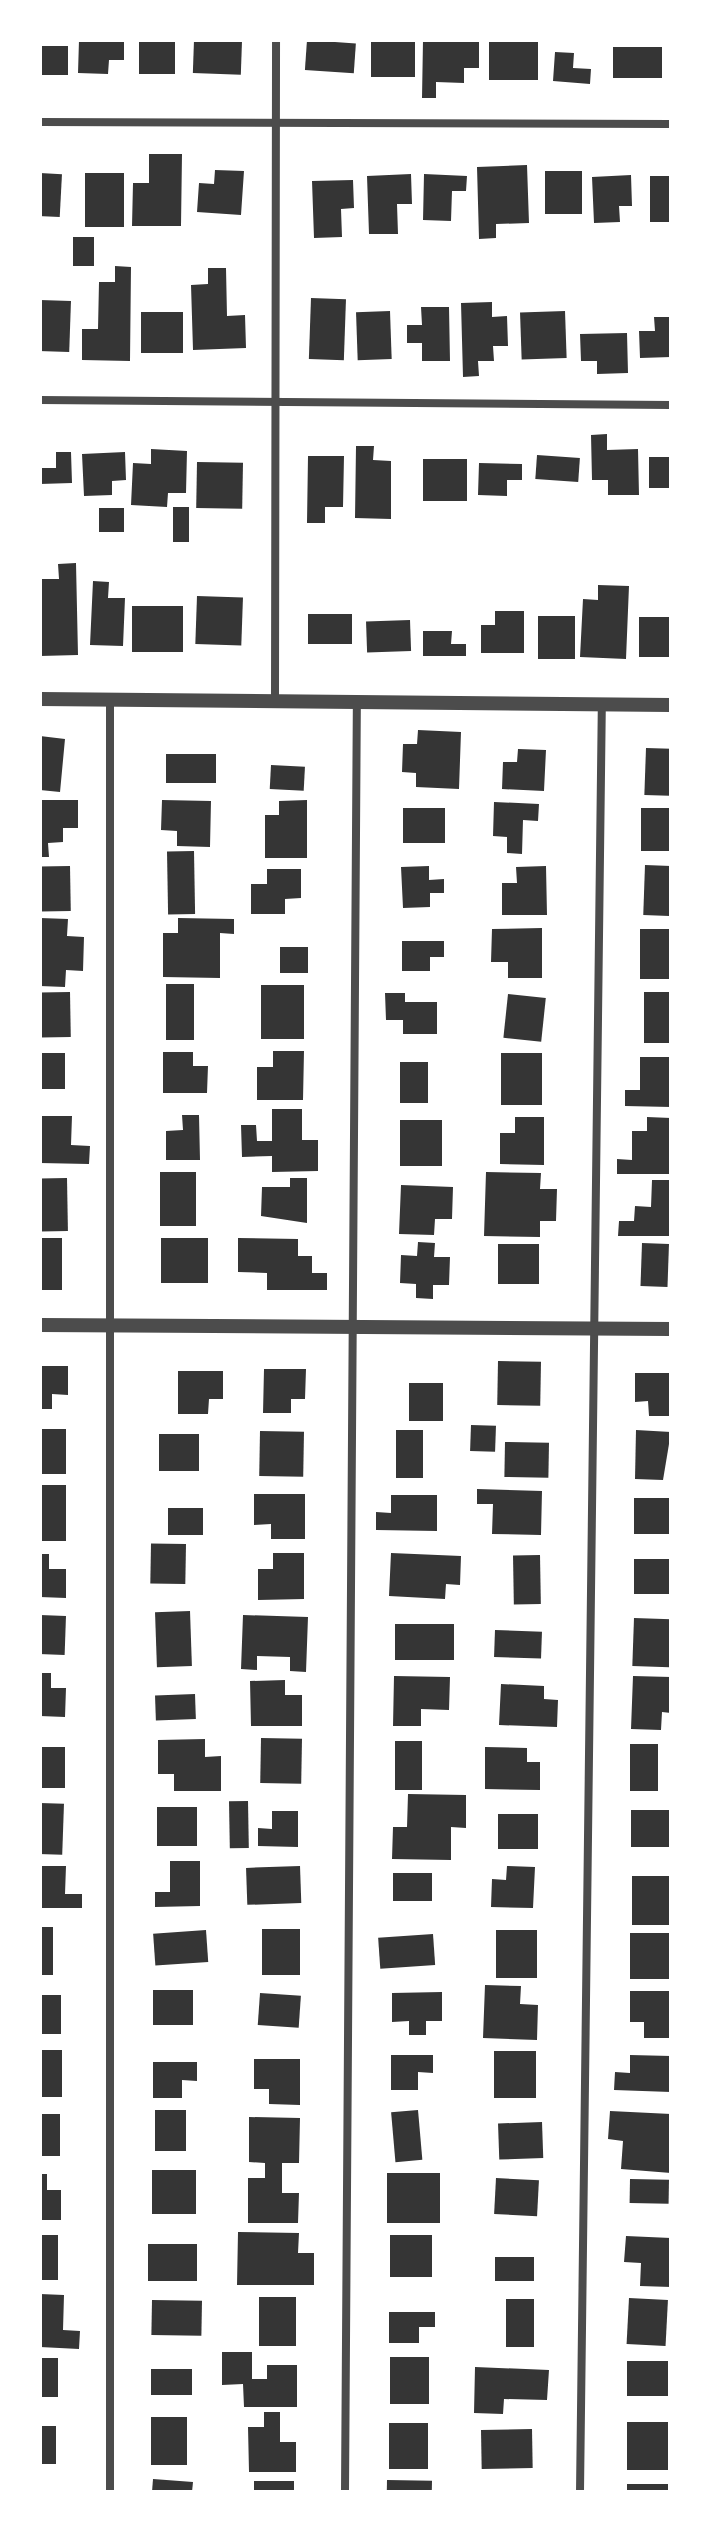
<!DOCTYPE html>
<style>
body{margin:0}
#map{position:relative;width:711px;height:2532px;overflow:hidden;background:#fff;font-family:Quicksand,sans-serif}
div>[style]{position:absolute}
.building>*{inset:0;background:#353535;transform-origin:0 0}
.minor>*{height:8px;margin:-4px;padding:0 4px;transform-origin:4px;border-radius:4px;background:#4c4c4c}
.tertiary>*{height:14px;margin:-7px;padding:0 7px;transform-origin:7px;border-radius:7px;background:#4c4c4c}
span{translate:-50% -50%;white-space:nowrap;text-align:center;line-height:1.15;-webkit-text-stroke:7px #fff;paint-order:stroke}
.frame{position:absolute;inset:0;border:42px solid #fff;pointer-events:none}
</style>
<div id="map">
<div class="building">
<i style="clip-path:polygon(79px 40px,124px 40px,124px 60px,109px 60px,108px 74px,78px 73px)"></i>
<i style="left:139px;top:40px;width:36px;height:34px"></i>
<i style="left:194px;top:40px;width:48px;height:33px;rotate:2deg"></i>
<i style="left:307px;top:40px;width:49px;height:30px;rotate:4deg"></i>
<i style="left:371px;top:40px;width:44px;height:37px"></i>
<i style="clip-path:polygon(423px 40px,479px 40px,479px 68px,464px 68px,464px 83px,436px 82px,436px 98px,422px 98px)"></i>
<i style="left:489px;top:40px;width:49px;height:40px"></i>
<i style="left:40px;top:46px;width:28px;height:29px"></i>
<i style="left:662px;top:47px;width:31px;height:49px;rotate:90deg"></i>
<i style="clip-path:polygon(555px 52px,574px 53px,573px 68px,591px 69px,590px 84px,553px 81px)"></i>
<i style="clip-path:polygon(149px 154px,182px 154px,181px 226px,132px 226px,133px 183px,149px 183px)"></i>
<i style="clip-path:polygon(527px 165px,529px 223px,496px 224px,496px 238px,479px 239px,477px 167px)"></i>
<i style="clip-path:polygon(215px 170px,244px 171px,241px 215px,197px 212px,199px 183px,214px 184px)"></i>
<i style="left:545px;top:171px;width:37px;height:43px"></i>
<i style="left:40px;top:173px;width:22px;height:43px;rotate:3deg"></i>
<i style="left:85px;top:173px;width:39px;height:54px"></i>
<i style="clip-path:polygon(411px 174px,412px 204px,397px 204px,398px 234px,369px 234px,367px 176px)"></i>
<i style="clip-path:polygon(424px 174px,467px 176px,466px 191px,452px 191px,451px 221px,423px 220px)"></i>
<i style="clip-path:polygon(631px 175px,632px 206px,619px 206px,620px 222px,594px 223px,592px 177px)"></i>
<i style="left:650px;top:176px;width:21px;height:46px"></i>
<i style="clip-path:polygon(353px 180px,354px 208px,341px 209px,342px 237px,314px 238px,312px 181px)"></i>
<i style="left:73px;top:237px;width:21px;height:29px"></i>
<i style="clip-path:polygon(115px 266px,131px 267px,130px 361px,82px 360px,82px 329px,98px 329px,99px 282px,115px 282px)"></i>
<i style="clip-path:polygon(208px 268px,226px 268px,227px 316px,245px 315px,246px 348px,193px 350px,191px 285px,208px 284px)"></i>
<i style="left:311px;top:298px;width:35px;height:61px;rotate:2deg"></i>
<i style="left:40px;top:300px;width:31px;height:51px;rotate:2deg"></i>
<i style="clip-path:polygon(492px 302px,492px 317px,507px 316px,508px 346px,493px 346px,494px 361px,478px 361px,479px 376px,463px 377px,461px 303px)"></i>
<i style="clip-path:polygon(421px 307px,449px 307px,450px 361px,422px 361px,422px 343px,407px 343px,407px 325px,422px 325px)"></i>
<i style="left:390px;top:311px;width:48px;height:34px;rotate:88deg"></i>
<i style="left:565px;top:311px;width:47px;height:45px;rotate:88deg"></i>
<i style="left:141px;top:312px;width:42px;height:41px"></i>
<i style="clip-path:polygon(654px 317px,671px 317px,671px 357px,640px 358px,639px 331px,655px 331px)"></i>
<i style="clip-path:polygon(627px 333px,628px 373px,597px 374px,597px 361px,581px 361px,580px 334px)"></i>
<i style="clip-path:polygon(607px 434px,607px 450px,638px 449px,639px 495px,608px 495px,608px 480px,592px 480px,591px 435px)"></i>
<i style="clip-path:polygon(356px 446px,374px 446px,373px 460px,391px 461px,391px 519px,355px 518px)"></i>
<i style="clip-path:polygon(151px 449px,187px 451px,186px 493px,168px 493px,167px 507px,131px 505px,133px 463px,151px 464px)"></i>
<i style="clip-path:polygon(56px 452px,71px 452px,72px 483px,40px 484px,40px 468px,56px 468px)"></i>
<i style="clip-path:polygon(125px 452px,126px 480px,112px 481px,112px 495px,84px 496px,82px 454px)"></i>
<i style="left:537px;top:455px;width:43px;height:24px;rotate:4deg"></i>
<i style="clip-path:polygon(308px 456px,344px 456px,343px 507px,325px 507px,325px 523px,307px 523px)"></i>
<i style="left:649px;top:457px;width:22px;height:31px"></i>
<i style="left:467px;top:459px;width:42px;height:44px;rotate:90deg"></i>
<i style="left:197px;top:462px;width:46px;height:46px;rotate:1deg"></i>
<i style="clip-path:polygon(479px 463px,522px 464px,522px 480px,507px 480px,507px 496px,478px 495px)"></i>
<i style="left:173px;top:507px;width:16px;height:35px"></i>
<i style="left:99px;top:508px;width:25px;height:24px"></i>
<i style="clip-path:polygon(76px 563px,78px 655px,40px 656px,40px 579px,59px 579px,58px 564px)"></i>
<i style="clip-path:polygon(93px 581px,109px 582px,108px 598px,125px 598px,123px 646px,90px 645px)"></i>
<i style="clip-path:polygon(598px 585px,629px 586px,626px 659px,580px 657px,583px 599px,598px 600px)"></i>
<i style="left:197px;top:596px;width:46px;height:48px;rotate:2deg"></i>
<i style="left:132px;top:606px;width:51px;height:46px"></i>
<i style="clip-path:polygon(495px 611px,524px 611px,524px 653px,481px 653px,481px 625px,495px 625px)"></i>
<i style="left:308px;top:614px;width:44px;height:30px"></i>
<i style="left:538px;top:616px;width:37px;height:43px"></i>
<i style="left:639px;top:617px;width:32px;height:40px"></i>
<i style="left:410px;top:620px;width:31px;height:44px;rotate:88deg"></i>
<i style="clip-path:polygon(423px 631px,452px 631px,451px 644px,466px 644px,466px 656px,423px 656px)"></i>
<i style="clip-path:polygon(418px 730px,461px 732px,459px 789px,416px 787px,416px 773px,402px 772px,403px 744px,417px 744px)"></i>
<i style="clip-path:polygon(40px 736px,65px 739px,60px 792px,40px 790px)"></i>
<i style="left:646px;top:748px;width:25px;height:47px;rotate:2deg"></i>
<i style="clip-path:polygon(518px 749px,546px 750px,544px 791px,502px 789px,503px 762px,517px 762px)"></i>
<i style="left:166px;top:754px;width:50px;height:29px"></i>
<i style="left:271px;top:765px;width:34px;height:24px;rotate:3deg"></i>
<i style="clip-path:polygon(40px 800px,78px 800px,78px 828px,63px 828px,63px 842px,48px 843px,49px 857px,40px 857px)"></i>
<i style="clip-path:polygon(162px 800px,211px 801px,210px 847px,177px 846px,177px 831px,161px 830px)"></i>
<i style="clip-path:polygon(307px 800px,307px 858px,265px 858px,265px 815px,279px 815px,279px 801px)"></i>
<i style="clip-path:polygon(494px 802px,539px 804px,538px 821px,523px 820px,522px 854px,507px 853px,507px 837px,493px 836px)"></i>
<i style="left:403px;top:808px;width:42px;height:35px"></i>
<i style="left:671px;top:808px;width:43px;height:30px;rotate:90deg"></i>
<i style="left:194px;top:851px;width:63px;height:27px;rotate:89deg"></i>
<i style="left:645px;top:865px;width:26px;height:50px;rotate:2deg"></i>
<i style="left:70px;top:866px;width:45px;height:30px;rotate:89deg"></i>
<i style="clip-path:polygon(429px 866px,429px 880px,444px 879px,444px 893px,430px 893px,430px 907px,403px 908px,401px 867px)"></i>
<i style="clip-path:polygon(546px 866px,547px 915px,502px 915px,502px 883px,517px 883px,516px 867px)"></i>
<i style="clip-path:polygon(267px 869px,301px 869px,301px 898px,285px 899px,285px 914px,251px 914px,251px 884px,267px 884px)"></i>
<i style="clip-path:polygon(40px 918px,68px 919px,67px 936px,84px 937px,83px 971px,66px 970px,65px 987px,40px 986px)"></i>
<i style="clip-path:polygon(178px 918px,234px 919px,234px 934px,220px 933px,220px 978px,163px 977px,163px 933px,178px 933px)"></i>
<i style="clip-path:polygon(542px 928px,542px 978px,508px 978px,508px 962px,491px 962px,492px 929px)"></i>
<i style="left:640px;top:929px;width:31px;height:50px"></i>
<i style="clip-path:polygon(402px 941px,444px 941px,444px 957px,430px 957px,430px 971px,402px 971px)"></i>
<i style="left:280px;top:947px;width:28px;height:26px"></i>
<i style="left:166px;top:984px;width:28px;height:56px"></i>
<i style="left:261px;top:985px;width:43px;height:54px"></i>
<i style="left:70px;top:992px;width:45px;height:30px;rotate:89deg"></i>
<i style="left:644px;top:992px;width:27px;height:51px"></i>
<i style="clip-path:polygon(385px 993px,405px 993px,405px 1002px,437px 1002px,437px 1034px,403px 1034px,403px 1020px,386px 1020px)"></i>
<i style="left:508px;top:994px;width:38px;height:44px;rotate:6deg"></i>
<i style="clip-path:polygon(273px 1051px,304px 1051px,303px 1100px,257px 1100px,257px 1067px,273px 1067px)"></i>
<i style="clip-path:polygon(163px 1052px,193px 1052px,193px 1066px,208px 1066px,207px 1093px,163px 1093px)"></i>
<i style="left:40px;top:1053px;width:25px;height:36px"></i>
<i style="left:501px;top:1053px;width:41px;height:52px"></i>
<i style="clip-path:polygon(640px 1057px,671px 1057px,671px 1107px,625px 1106px,625px 1090px,640px 1090px)"></i>
<i style="left:400px;top:1062px;width:28px;height:41px"></i>
<i style="clip-path:polygon(272px 1109px,302px 1109px,302px 1140px,318px 1140px,318px 1171px,272px 1172px,272px 1156px,242px 1157px,241px 1125px,256px 1125px,257px 1141px,272px 1141px)"></i>
<i style="clip-path:polygon(182px 1115px,199px 1115px,200px 1160px,166px 1160px,166px 1131px,183px 1130px)"></i>
<i style="clip-path:polygon(40px 1116px,72px 1116px,71px 1145px,90px 1146px,89px 1164px,40px 1163px)"></i>
<i style="clip-path:polygon(515px 1117px,544px 1117px,544px 1165px,500px 1164px,500px 1133px,515px 1133px)"></i>
<i style="clip-path:polygon(647px 1117px,671px 1118px,671px 1174px,617px 1174px,617px 1159px,632px 1160px,632px 1131px,647px 1131px)"></i>
<i style="left:400px;top:1120px;width:42px;height:46px"></i>
<i style="left:160px;top:1172px;width:36px;height:54px"></i>
<i style="clip-path:polygon(486px 1172px,541px 1173px,540px 1189px,557px 1189px,556px 1221px,540px 1221px,540px 1237px,484px 1236px)"></i>
<i style="left:67px;top:1178px;width:53px;height:27px;rotate:89deg"></i>
<i style="clip-path:polygon(290px 1178px,307px 1178px,307px 1223px,261px 1216px,262px 1187px,290px 1187px)"></i>
<i style="clip-path:polygon(652px 1180px,671px 1180px,671px 1236px,618px 1236px,619px 1221px,634px 1221px,635px 1206px,651px 1207px)"></i>
<i style="clip-path:polygon(401px 1185px,453px 1187px,452px 1219px,435px 1219px,434px 1235px,399px 1234px)"></i>
<i style="left:40px;top:1238px;width:22px;height:52px"></i>
<i style="left:161px;top:1238px;width:47px;height:45px"></i>
<i style="clip-path:polygon(238px 1238px,298px 1239px,298px 1256px,312px 1256px,312px 1273px,327px 1273px,327px 1290px,267px 1290px,267px 1273px,238px 1272px)"></i>
<i style="clip-path:polygon(418px 1242px,435px 1243px,434px 1257px,450px 1257px,449px 1285px,433px 1285px,433px 1299px,416px 1298px,416px 1284px,400px 1283px,401px 1255px,417px 1256px)"></i>
<i style="left:642px;top:1243px;width:27px;height:43px;rotate:2deg"></i>
<i style="left:498px;top:1244px;width:41px;height:40px"></i>
<i style="left:498px;top:1361px;width:43px;height:44px;rotate:1deg"></i>
<i style="clip-path:polygon(40px 1366px,68px 1366px,68px 1395px,52px 1394px,52px 1409px,40px 1409px)"></i>
<i style="clip-path:polygon(264px 1369px,306px 1369px,305px 1399px,291px 1399px,291px 1413px,263px 1413px)"></i>
<i style="clip-path:polygon(178px 1371px,223px 1371px,223px 1399px,209px 1399px,208px 1414px,178px 1414px)"></i>
<i style="clip-path:polygon(635px 1373px,671px 1373px,671px 1416px,649px 1416px,648px 1401px,635px 1402px)"></i>
<i style="left:409px;top:1383px;width:34px;height:38px"></i>
<i style="left:471px;top:1425px;width:25px;height:26px;rotate:2deg"></i>
<i style="left:66px;top:1429px;width:45px;height:26px;rotate:90deg"></i>
<i style="left:396px;top:1430px;width:27px;height:48px"></i>
<i style="clip-path:polygon(636px 1430px,671px 1432px,663px 1480px,635px 1479px)"></i>
<i style="left:260px;top:1431px;width:44px;height:45px;rotate:1deg"></i>
<i style="left:159px;top:1434px;width:40px;height:37px"></i>
<i style="left:505px;top:1442px;width:44px;height:35px;rotate:1deg"></i>
<i style="left:40px;top:1485px;width:26px;height:56px"></i>
<i style="clip-path:polygon(477px 1489px,542px 1491px,541px 1535px,492px 1534px,493px 1504px,477px 1504px)"></i>
<i style="clip-path:polygon(254px 1494px,305px 1494px,305px 1539px,271px 1539px,271px 1524px,254px 1525px)"></i>
<i style="clip-path:polygon(391px 1495px,437px 1495px,437px 1531px,376px 1530px,376px 1512px,391px 1513px)"></i>
<i style="left:634px;top:1498px;width:37px;height:36px"></i>
<i style="left:168px;top:1508px;width:35px;height:27px"></i>
<i style="left:186px;top:1544px;width:40px;height:35px;rotate:91deg"></i>
<i style="clip-path:polygon(273px 1553px,304px 1553px,304px 1599px,258px 1600px,258px 1569px,273px 1569px)"></i>
<i style="clip-path:polygon(391px 1553px,461px 1556px,460px 1585px,446px 1584px,445px 1599px,389px 1596px)"></i>
<i style="clip-path:polygon(40px 1554px,49px 1554px,49px 1569px,66px 1569px,66px 1598px,40px 1597px)"></i>
<i style="left:540px;top:1555px;width:49px;height:27px;rotate:89deg"></i>
<i style="left:634px;top:1559px;width:37px;height:35px"></i>
<i style="left:190px;top:1611px;width:55px;height:35px;rotate:88deg"></i>
<i style="left:40px;top:1615px;width:26px;height:39px;rotate:2deg"></i>
<i style="clip-path:polygon(243px 1615px,308px 1617px,306px 1672px,290px 1671px,290px 1657px,257px 1656px,257px 1670px,241px 1669px)"></i>
<i style="left:634px;top:1618px;width:37px;height:48px;rotate:2deg"></i>
<i style="left:395px;top:1624px;width:59px;height:36px"></i>
<i style="left:495px;top:1630px;width:47px;height:27px;rotate:2deg"></i>
<i style="clip-path:polygon(40px 1673px,51px 1673px,51px 1688px,66px 1688px,65px 1717px,40px 1716px)"></i>
<i style="clip-path:polygon(394px 1676px,450px 1677px,449px 1710px,421px 1709px,421px 1726px,393px 1726px)"></i>
<i style="clip-path:polygon(633px 1676px,671px 1677px,671px 1713px,662px 1712px,661px 1730px,631px 1729px)"></i>
<i style="clip-path:polygon(285px 1680px,285px 1695px,302px 1695px,302px 1726px,251px 1726px,250px 1681px)"></i>
<i style="clip-path:polygon(501px 1684px,544px 1686px,544px 1699px,558px 1700px,557px 1727px,499px 1725px)"></i>
<i style="left:195px;top:1694px;width:25px;height:40px;rotate:88deg"></i>
<i style="left:261px;top:1738px;width:41px;height:45px;rotate:1deg"></i>
<i style="clip-path:polygon(205px 1739px,205px 1757px,221px 1756px,221px 1791px,174px 1791px,174px 1774px,158px 1774px,158px 1740px)"></i>
<i style="left:395px;top:1741px;width:27px;height:49px"></i>
<i style="left:630px;top:1744px;width:28px;height:47px"></i>
<i style="left:40px;top:1747px;width:25px;height:41px"></i>
<i style="clip-path:polygon(485px 1747px,527px 1748px,527px 1762px,540px 1762px,540px 1790px,485px 1789px)"></i>
<i style="clip-path:polygon(408px 1794px,466px 1795px,466px 1828px,451px 1827px,451px 1860px,392px 1859px,393px 1827px,407px 1827px)"></i>
<i style="left:248px;top:1801px;width:47px;height:19px;rotate:89deg"></i>
<i style="left:40px;top:1803px;width:24px;height:51px;rotate:2deg"></i>
<i style="left:157px;top:1807px;width:40px;height:39px"></i>
<i style="left:631px;top:1810px;width:40px;height:37px"></i>
<i style="clip-path:polygon(272px 1811px,298px 1811px,298px 1847px,258px 1846px,258px 1828px,272px 1829px)"></i>
<i style="left:498px;top:1814px;width:40px;height:35px"></i>
<i style="clip-path:polygon(170px 1861px,200px 1861px,200px 1906px,155px 1907px,155px 1892px,170px 1892px)"></i>
<i style="clip-path:polygon(40px 1866px,66px 1866px,65px 1894px,82px 1894px,82px 1908px,40px 1908px)"></i>
<i style="left:300px;top:1866px;width:37px;height:54px;rotate:88deg"></i>
<i style="clip-path:polygon(507px 1866px,535px 1867px,533px 1908px,491px 1907px,492px 1879px,506px 1880px)"></i>
<i style="left:393px;top:1873px;width:39px;height:28px"></i>
<i style="left:632px;top:1876px;width:39px;height:49px"></i>
<i style="left:40px;top:1927px;width:13px;height:48px"></i>
<i style="left:262px;top:1929px;width:38px;height:46px"></i>
<i style="left:206px;top:1930px;width:32px;height:53px;rotate:86deg"></i>
<i style="left:537px;top:1930px;width:48px;height:41px;rotate:90deg"></i>
<i style="left:630px;top:1933px;width:41px;height:46px"></i>
<i style="left:433px;top:1934px;width:31px;height:55px;rotate:86deg"></i>
<i style="clip-path:polygon(485px 1985px,521px 1986px,520px 2004px,538px 2005px,537px 2040px,483px 2038px)"></i>
<i style="left:153px;top:1990px;width:40px;height:35px"></i>
<i style="clip-path:polygon(630px 1991px,671px 1991px,671px 2038px,644px 2038px,644px 2022px,630px 2022px)"></i>
<i style="clip-path:polygon(442px 1992px,442px 2021px,426px 2021px,426px 2035px,409px 2035px,409px 2021px,392px 2022px,392px 1993px)"></i>
<i style="left:260px;top:1993px;width:41px;height:32px;rotate:4deg"></i>
<i style="left:40px;top:1995px;width:21px;height:39px"></i>
<i style="left:40px;top:2050px;width:22px;height:47px"></i>
<i style="left:494px;top:2051px;width:42px;height:47px"></i>
<i style="clip-path:polygon(391px 2055px,433px 2055px,433px 2073px,418px 2072px,418px 2090px,391px 2090px)"></i>
<i style="clip-path:polygon(630px 2055px,671px 2056px,671px 2092px,614px 2090px,615px 2072px,630px 2073px)"></i>
<i style="clip-path:polygon(254px 2059px,300px 2059px,300px 2105px,269px 2104px,269px 2089px,254px 2089px)"></i>
<i style="clip-path:polygon(153px 2062px,197px 2062px,197px 2081px,182px 2080px,182px 2098px,153px 2098px)"></i>
<i style="left:155px;top:2110px;width:31px;height:41px"></i>
<i style="left:418px;top:2110px;width:50px;height:27px;rotate:85deg"></i>
<i style="clip-path:polygon(610px 2111px,671px 2114px,671px 2173px,621px 2169px,623px 2141px,608px 2139px)"></i>
<i style="left:40px;top:2114px;width:20px;height:42px"></i>
<i style="clip-path:polygon(249px 2117px,300px 2118px,299px 2163px,282px 2163px,282px 2193px,299px 2193px,298px 2223px,248px 2223px,248px 2178px,265px 2178px,265px 2163px,249px 2162px)"></i>
<i style="left:542px;top:2122px;width:36px;height:44px;rotate:88deg"></i>
<i style="left:152px;top:2170px;width:44px;height:44px"></i>
<i style="left:387px;top:2173px;width:53px;height:50px"></i>
<i style="clip-path:polygon(40px 2174px,47px 2174px,47px 2190px,61px 2190px,61px 2220px,40px 2220px)"></i>
<i style="left:496px;top:2178px;width:43px;height:36px;rotate:3deg"></i>
<i style="left:630px;top:2179px;width:39px;height:24px;rotate:1deg"></i>
<i style="clip-path:polygon(238px 2232px,299px 2233px,298px 2253px,314px 2253px,314px 2285px,237px 2285px)"></i>
<i style="left:40px;top:2235px;width:18px;height:45px"></i>
<i style="left:390px;top:2235px;width:42px;height:42px"></i>
<i style="clip-path:polygon(626px 2236px,671px 2238px,671px 2287px,640px 2286px,641px 2263px,624px 2262px)"></i>
<i style="left:148px;top:2244px;width:49px;height:37px"></i>
<i style="left:495px;top:2257px;width:39px;height:24px"></i>
<i style="clip-path:polygon(40px 2294px,64px 2295px,63px 2330px,80px 2331px,79px 2349px,40px 2347px)"></i>
<i style="left:259px;top:2297px;width:37px;height:49px"></i>
<i style="left:629px;top:2298px;width:39px;height:46px;rotate:3deg"></i>
<i style="left:506px;top:2299px;width:28px;height:48px"></i>
<i style="left:152px;top:2300px;width:50px;height:35px;rotate:1deg"></i>
<i style="clip-path:polygon(389px 2312px,435px 2312px,435px 2327px,419px 2327px,419px 2343px,389px 2343px)"></i>
<i style="clip-path:polygon(222px 2352px,252px 2352px,252px 2379px,267px 2379px,267px 2365px,297px 2365px,297px 2407px,244px 2407px,243px 2384px,222px 2385px)"></i>
<i style="left:390px;top:2357px;width:39px;height:47px"></i>
<i style="left:40px;top:2358px;width:18px;height:39px"></i>
<i style="left:627px;top:2361px;width:41px;height:35px"></i>
<i style="clip-path:polygon(475px 2367px,549px 2370px,547px 2400px,504px 2399px,503px 2414px,474px 2413px)"></i>
<i style="left:151px;top:2369px;width:41px;height:26px"></i>
<i style="clip-path:polygon(264px 2412px,280px 2412px,280px 2442px,296px 2442px,296px 2472px,249px 2472px,248px 2427px,264px 2427px)"></i>
<i style="left:151px;top:2417px;width:36px;height:48px"></i>
<i style="left:627px;top:2422px;width:41px;height:48px"></i>
<i style="left:389px;top:2423px;width:39px;height:46px"></i>
<i style="left:40px;top:2426px;width:16px;height:38px"></i>
<i style="left:532px;top:2429px;width:39px;height:51px;rotate:89deg"></i>
<i style="clip-path:polygon(153px 2479px,193px 2482px,192px 2492px,152px 2492px)"></i>
<i style="left:387px;top:2480px;width:45px;height:12px;rotate:1deg"></i>
<i style="left:254px;top:2481px;width:40px;height:11px"></i>
<i style="left:627px;top:2484px;width:41px;height:8px"></i>
</div>
<div class="minor">
<i style="left:40px;top:122px;width:631px;rotate:0.18deg"></i>
<i style="left:40px;top:400px;width:631px;rotate:0.45deg"></i>
<i style="left:110px;top:700px;width:1792px;rotate:90deg"></i>
<i style="left:275px;top:701px;width:661px;rotate:-89.91deg"></i>
<i style="left:345px;top:2492px;width:1790px;rotate:-89.62deg"></i>
<i style="left:580px;top:2492px;width:1788px;rotate:-89.3deg"></i>
</div>
<div class="tertiary">
<i style="left:40px;top:699px;width:631px;rotate:0.54deg"></i>
<i style="left:40px;top:1325px;width:631px;rotate:0.36deg"></i>
</div>
<div class="frame"></div>
</div>
